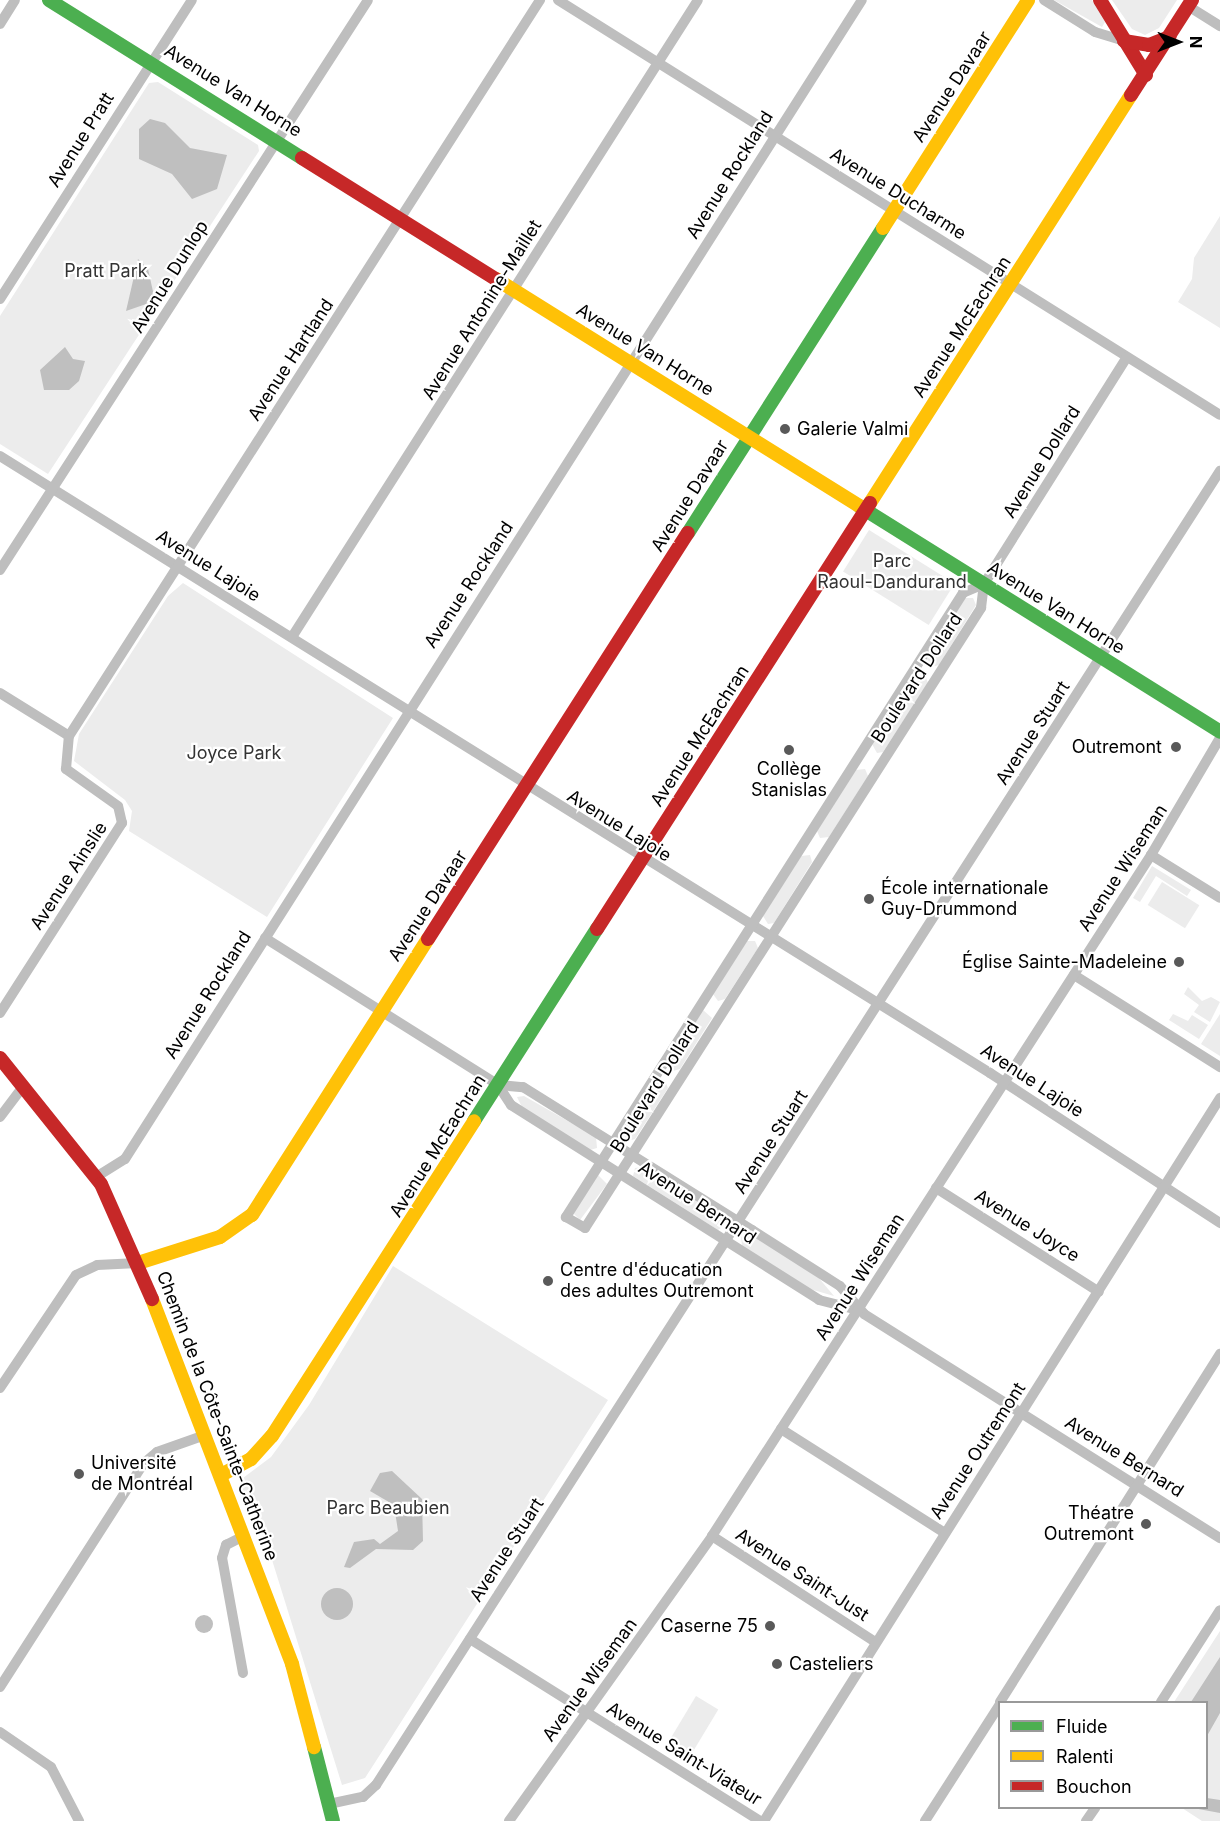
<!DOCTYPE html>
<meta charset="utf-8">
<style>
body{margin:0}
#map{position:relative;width:1220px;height:1821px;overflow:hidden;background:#fff;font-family:Inter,sans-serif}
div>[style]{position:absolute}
.green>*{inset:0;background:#ececec;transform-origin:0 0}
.water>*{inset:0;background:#bfbfbf}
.round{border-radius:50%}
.street>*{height:10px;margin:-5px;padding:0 5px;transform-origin:5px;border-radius:5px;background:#bebebe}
.fast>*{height:14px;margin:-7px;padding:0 7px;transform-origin:7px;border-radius:7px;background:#4caf50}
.slow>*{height:14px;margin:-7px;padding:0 7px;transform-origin:7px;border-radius:7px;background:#ffc107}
.jam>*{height:14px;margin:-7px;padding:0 7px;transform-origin:7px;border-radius:7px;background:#c62828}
.dots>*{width:16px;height:16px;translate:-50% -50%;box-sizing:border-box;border:3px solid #fff;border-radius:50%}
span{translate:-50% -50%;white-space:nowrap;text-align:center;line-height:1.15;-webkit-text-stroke:4.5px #fff;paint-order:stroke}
.street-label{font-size:18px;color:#000}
.park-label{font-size:18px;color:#333}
.poi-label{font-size:18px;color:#000}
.left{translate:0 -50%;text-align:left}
.right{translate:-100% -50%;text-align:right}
.legend{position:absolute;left:998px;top:1701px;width:210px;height:108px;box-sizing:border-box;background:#fff;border:2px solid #999;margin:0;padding:8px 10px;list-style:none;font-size:18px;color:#000}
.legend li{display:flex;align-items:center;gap:12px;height:30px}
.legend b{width:30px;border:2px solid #999}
.north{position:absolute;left:1148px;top:12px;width:60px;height:60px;-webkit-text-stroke:4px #fff;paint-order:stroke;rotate:90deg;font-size:16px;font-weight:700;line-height:24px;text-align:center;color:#000}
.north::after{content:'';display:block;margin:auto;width:21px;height:27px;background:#000;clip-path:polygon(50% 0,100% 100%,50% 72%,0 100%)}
</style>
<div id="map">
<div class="green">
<i style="clip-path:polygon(1054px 0,1092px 0,1105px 22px,1102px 27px)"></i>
<i style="clip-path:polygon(1112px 0,1177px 0,1159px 28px,1145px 35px,1132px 29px)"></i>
<i style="clip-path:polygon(158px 82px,258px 145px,259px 151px,48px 474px,0 444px,0 316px,149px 83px)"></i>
<i style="clip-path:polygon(1220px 216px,1220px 328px,1178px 302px,1192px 279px,1194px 258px)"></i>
<i style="left:869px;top:530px;width:101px;height:49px;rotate:32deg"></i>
<i style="clip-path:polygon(183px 583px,393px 718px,267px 917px,129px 831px,132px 811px,125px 800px,74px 761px,79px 734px,168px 596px)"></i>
<i style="clip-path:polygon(965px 598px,973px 598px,976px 605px,939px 665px,931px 667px,927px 659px)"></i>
<i style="clip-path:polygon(925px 675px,928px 683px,883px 752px,877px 753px,872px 744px,916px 676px)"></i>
<i style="clip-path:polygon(865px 769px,868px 776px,829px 837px,820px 838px,817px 831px,856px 770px)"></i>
<i style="clip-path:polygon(810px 855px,812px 862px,774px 923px,768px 924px,763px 916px,801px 856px)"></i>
<i style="clip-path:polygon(1152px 866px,1191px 890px,1187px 896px,1156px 876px,1140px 902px,1133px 898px)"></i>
<i style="left:1162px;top:882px;width:44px;height:27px;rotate:32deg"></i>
<i style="clip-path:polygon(747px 941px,755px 941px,758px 948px,725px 999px,718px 1001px,713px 994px)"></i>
<i style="clip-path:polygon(1188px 987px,1202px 1001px,1211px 997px,1220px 1002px,1210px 1022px,1194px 1012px,1199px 1005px,1184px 994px)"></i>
<i style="clip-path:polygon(703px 1010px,712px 1018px,680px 1069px,673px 1071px,668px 1066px)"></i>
<i style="clip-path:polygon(1173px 1014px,1188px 1021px,1192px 1015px,1208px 1025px,1199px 1039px,1169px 1020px)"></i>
<i style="clip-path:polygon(1220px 1014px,1220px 1056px,1201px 1044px)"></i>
<i style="clip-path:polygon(665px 1081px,668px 1088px,635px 1139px,628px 1141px,623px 1134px,656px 1082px)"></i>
<i style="clip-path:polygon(524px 1096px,596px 1137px,597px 1148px,590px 1150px,522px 1107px,517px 1097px)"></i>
<i style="clip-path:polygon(643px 1167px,724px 1219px,724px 1226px,718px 1230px,633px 1176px,635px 1168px)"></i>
<i style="clip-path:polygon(598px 1175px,607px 1184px,580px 1220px,573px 1213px)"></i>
<i style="clip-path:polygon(750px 1234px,818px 1277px,834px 1296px,810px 1289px,742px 1246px,741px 1236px)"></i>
<i style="clip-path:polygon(393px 1266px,608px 1400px,365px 1778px,342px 1785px,268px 1547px,239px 1481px,271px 1457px,309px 1405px)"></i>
<i style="clip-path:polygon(1220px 1631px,1220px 1821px,1202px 1821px,1182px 1808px,1206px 1808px,1206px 1702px,1174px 1702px)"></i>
<i style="left:696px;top:1696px;width:26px;height:55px;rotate:31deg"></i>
</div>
<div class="water">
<i style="clip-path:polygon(150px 119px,165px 123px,190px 148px,227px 155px,217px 189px,192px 199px,172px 174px,139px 159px,139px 129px)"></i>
<i style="clip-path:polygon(138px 259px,148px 269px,154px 296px,152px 302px,126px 311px)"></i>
<i style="clip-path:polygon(65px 347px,73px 359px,85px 361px,79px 381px,69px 390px,44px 390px,40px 370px)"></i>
<i style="clip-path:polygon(392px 1471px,422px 1499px,423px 1541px,413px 1550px,376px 1549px,350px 1568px,344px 1567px,354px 1542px,374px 1539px,380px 1544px,398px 1531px,394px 1505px,370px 1491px,380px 1473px)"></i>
<i class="round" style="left:321px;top:1588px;width:32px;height:32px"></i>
<i class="round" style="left:195px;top:1615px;width:18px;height:18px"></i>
<i style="clip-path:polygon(1220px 1657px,1220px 1713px,1207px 1736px,1206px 1702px,1191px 1702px)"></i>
<i style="clip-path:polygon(1207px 1798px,1220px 1800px,1220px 1813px,1193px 1808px,1206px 1808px)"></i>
</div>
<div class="street">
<i style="left:558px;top:0;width:781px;rotate:32.08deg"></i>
<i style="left:1044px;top:0;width:60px;rotate:32.1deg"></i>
<i style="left:1095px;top:32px;width:30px;rotate:17deg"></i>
<i style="left:1188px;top:6px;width:38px;rotate:32deg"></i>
<i style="left:0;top:24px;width:28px;rotate:-58deg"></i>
<i style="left:0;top:299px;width:355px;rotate:-57.3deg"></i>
<i style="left:0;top:456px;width:1167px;rotate:31.93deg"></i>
<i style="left:990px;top:1073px;width:275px;rotate:33.1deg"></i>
<i style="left:0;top:570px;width:678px;rotate:-57.15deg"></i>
<i style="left:984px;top:584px;width:23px;rotate:157deg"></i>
<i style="left:963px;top:593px;width:740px;rotate:122.47deg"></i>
<i style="left:566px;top:1217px;width:22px;rotate:30deg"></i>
<i style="left:585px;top:1228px;width:736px;rotate:-57.43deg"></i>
<i style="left:981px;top:608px;width:24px;rotate:-83deg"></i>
<i style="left:984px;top:584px;width:268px;rotate:-57.8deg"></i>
<i style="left:292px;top:637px;width:755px;rotate:-57.49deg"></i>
<i style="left:0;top:693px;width:81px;rotate:31.9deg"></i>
<i style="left:1151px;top:855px;width:81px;rotate:31.9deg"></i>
<i style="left:265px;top:938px;width:275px;rotate:32.2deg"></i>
<i style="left:498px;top:1085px;width:24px;rotate:57deg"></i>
<i style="left:511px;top:1105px;width:365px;rotate:32.3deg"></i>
<i style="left:819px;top:1300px;width:40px;rotate:14.4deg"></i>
<i style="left:1074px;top:975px;width:173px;rotate:32.2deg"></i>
<i style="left:0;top:1013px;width:226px;rotate:-57.3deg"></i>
<i style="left:122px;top:823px;width:17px;rotate:-103deg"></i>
<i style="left:118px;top:806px;width:64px;rotate:-144.6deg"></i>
<i style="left:66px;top:769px;width:33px;rotate:-85deg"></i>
<i style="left:69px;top:736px;width:874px;rotate:-57.38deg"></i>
<i style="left:498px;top:1085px;width:25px;rotate:5deg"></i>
<i style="left:523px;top:1087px;width:270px;rotate:32deg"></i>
<i style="left:752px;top:1230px;width:104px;rotate:32.5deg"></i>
<i style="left:840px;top:1286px;width:37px;rotate:49deg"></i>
<i style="left:864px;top:1314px;width:421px;rotate:32.2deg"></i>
<i style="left:0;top:1117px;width:38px;rotate:-53deg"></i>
<i style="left:96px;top:1177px;width:34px;rotate:-32deg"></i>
<i style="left:125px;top:1159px;width:1373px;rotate:-57.55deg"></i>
<i style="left:936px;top:1188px;width:193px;rotate:32.5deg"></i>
<i style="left:0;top:1388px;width:136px;rotate:-56.1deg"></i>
<i style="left:76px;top:1275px;width:23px;rotate:-25deg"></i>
<i style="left:97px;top:1265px;width:41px;rotate:-2.8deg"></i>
<i style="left:781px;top:1429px;width:194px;rotate:32.4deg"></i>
<i style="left:712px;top:1536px;width:194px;rotate:33deg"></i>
<i style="left:470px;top:1639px;width:342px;rotate:32.1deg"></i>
<i style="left:243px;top:1673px;width:117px;rotate:-100.3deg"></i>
<i style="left:222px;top:1558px;width:14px;rotate:-73deg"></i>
<i style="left:226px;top:1545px;width:20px;rotate:-27deg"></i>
<i style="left:0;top:1687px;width:266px;rotate:-57.3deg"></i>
<i style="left:144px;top:1463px;width:17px;rotate:-40deg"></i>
<i style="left:157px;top:1452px;width:51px;rotate:-19.5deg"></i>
<i style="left:1000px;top:1702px;width:412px;rotate:-57.7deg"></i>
<i style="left:1161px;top:1702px;width:109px;rotate:-57.3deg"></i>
<i style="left:0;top:1732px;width:62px;rotate:34.5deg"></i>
<i style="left:51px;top:1767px;width:61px;rotate:62.6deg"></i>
<i style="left:329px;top:1804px;width:35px;rotate:-12deg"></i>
<i style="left:363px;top:1797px;width:18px;rotate:-43deg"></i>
<i style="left:376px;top:1785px;width:1562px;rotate:-57.29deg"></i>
<i style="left:509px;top:1821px;width:350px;rotate:-54.5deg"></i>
<i style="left:712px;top:1536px;width:810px;rotate:-57.19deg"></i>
<i style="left:1151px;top:855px;width:136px;rotate:-59.5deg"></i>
<i style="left:764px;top:1821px;width:855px;rotate:-57.76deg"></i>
<i style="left:925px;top:1821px;width:139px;rotate:-57.3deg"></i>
<i style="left:1086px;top:1821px;width:16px;rotate:-55deg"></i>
</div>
<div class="fast">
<i style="left:49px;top:0;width:298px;rotate:32deg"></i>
<i style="left:859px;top:506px;width:426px;rotate:32deg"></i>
<i style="left:688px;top:533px;width:362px;rotate:-57.4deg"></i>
<i style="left:474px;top:1121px;width:228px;rotate:-57.4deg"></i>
<i style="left:314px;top:1747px;width:76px;rotate:75.6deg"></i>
</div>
<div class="slow">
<i style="left:883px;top:228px;width:270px;rotate:-57.5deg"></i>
<i style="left:496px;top:279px;width:428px;rotate:32deg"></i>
<i style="left:870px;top:503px;width:484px;rotate:-57.4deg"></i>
<i style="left:138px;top:1263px;width:86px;rotate:-17.6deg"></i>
<i style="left:220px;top:1237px;width:39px;rotate:-35deg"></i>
<i style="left:252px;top:1215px;width:327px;rotate:-57.5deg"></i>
<i style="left:152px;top:1299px;width:391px;rotate:69deg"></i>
<i style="left:292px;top:1664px;width:86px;rotate:75.2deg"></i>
<i style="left:221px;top:1475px;width:34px;rotate:-28deg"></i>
<i style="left:251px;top:1459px;width:31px;rotate:-48deg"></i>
<i style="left:272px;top:1436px;width:374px;rotate:-57.3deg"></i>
</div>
<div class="jam">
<i style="left:1100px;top:0;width:88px;rotate:58.5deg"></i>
<i style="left:1124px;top:41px;width:25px;rotate:9deg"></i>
<i style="left:1149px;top:45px;width:22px;rotate:-21deg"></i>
<i style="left:1131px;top:95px;width:113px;rotate:-57.3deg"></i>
<i style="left:302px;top:158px;width:229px;rotate:32deg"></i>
<i style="left:597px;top:929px;width:506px;rotate:-57.35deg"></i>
<i style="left:428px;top:939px;width:482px;rotate:-57.4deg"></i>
<i style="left:0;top:1058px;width:161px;rotate:51.3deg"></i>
<i style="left:101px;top:1184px;width:126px;rotate:66.1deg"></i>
</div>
<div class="dots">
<i style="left:785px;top:429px;background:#595959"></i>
<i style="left:1176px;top:747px;background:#595959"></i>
<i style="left:789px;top:750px;background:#595959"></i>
<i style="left:869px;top:899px;background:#595959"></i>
<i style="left:1179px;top:962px;background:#595959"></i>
<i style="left:548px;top:1281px;background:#595959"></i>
<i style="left:79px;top:1474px;background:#595959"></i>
<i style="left:1146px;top:1524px;background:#595959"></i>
<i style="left:770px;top:1626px;background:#595959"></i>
<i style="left:777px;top:1664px;background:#595959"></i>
</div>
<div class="street-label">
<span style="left:952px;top:87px;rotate:-57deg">Avenue Davaar</span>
<span style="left:233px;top:91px;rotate:32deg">Avenue Van Horne</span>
<span style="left:81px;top:140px;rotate:-58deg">Avenue Pratt</span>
<span style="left:730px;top:175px;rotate:-58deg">Avenue Rockland</span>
<span style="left:898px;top:194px;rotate:32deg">Avenue Ducharme</span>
<span style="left:170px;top:277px;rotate:-58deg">Avenue Dunlop</span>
<span style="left:482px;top:310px;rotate:-58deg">Avenue Antonine-Maillet</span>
<span style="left:962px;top:327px;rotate:-57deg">Avenue McEachran</span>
<span style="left:645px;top:350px;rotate:32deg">Avenue Van Horne</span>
<span style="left:291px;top:360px;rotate:-57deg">Avenue Hartland</span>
<span style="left:1042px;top:462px;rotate:-58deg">Avenue Dollard</span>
<span style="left:690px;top:496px;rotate:-58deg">Avenue Davaar</span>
<span style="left:208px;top:566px;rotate:32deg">Avenue Lajoie</span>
<span style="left:469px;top:585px;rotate:-57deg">Avenue Rockland</span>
<span style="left:1056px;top:608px;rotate:32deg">Avenue Van Horne</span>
<span style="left:917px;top:678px;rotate:-57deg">Boulevard Dollard</span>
<span style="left:1033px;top:733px;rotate:-57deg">Avenue Stuart</span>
<span style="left:700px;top:736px;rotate:-57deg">Avenue McEachran</span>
<span style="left:619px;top:826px;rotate:32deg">Avenue Lajoie</span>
<span style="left:1123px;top:868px;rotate:-57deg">Avenue Wiseman</span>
<span style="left:69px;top:876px;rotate:-57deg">Avenue Ainslie</span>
<span style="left:428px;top:906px;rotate:-57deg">Avenue Davaar</span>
<span style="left:208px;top:995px;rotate:-58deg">Avenue Rockland</span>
<span style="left:1032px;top:1081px;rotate:33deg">Avenue Lajoie</span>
<span style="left:655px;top:1087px;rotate:-58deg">Boulevard Dollard</span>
<span style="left:771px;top:1142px;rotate:-57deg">Avenue Stuart</span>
<span style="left:438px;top:1146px;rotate:-58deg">Avenue McEachran</span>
<span style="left:697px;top:1203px;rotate:33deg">Avenue Bernard</span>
<span style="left:1027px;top:1226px;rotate:32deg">Avenue Joyce</span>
<span style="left:860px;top:1277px;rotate:-57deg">Avenue Wiseman</span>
<span style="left:217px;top:1416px;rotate:69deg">Chemin de la Côte-Sainte-Catherine</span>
<span style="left:978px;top:1451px;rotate:-57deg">Avenue Outremont</span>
<span style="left:1124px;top:1457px;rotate:32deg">Avenue Bernard</span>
<span style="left:507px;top:1550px;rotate:-57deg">Avenue Stuart</span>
<span style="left:802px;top:1575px;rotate:33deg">Avenue Saint-Just</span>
<span style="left:590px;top:1680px;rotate:-54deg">Avenue Wiseman</span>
<span style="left:684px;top:1754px;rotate:32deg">Avenue Saint-Viateur</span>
</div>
<div class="park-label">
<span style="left:106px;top:271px">Pratt Park</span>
<span style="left:892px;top:572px">Parc<br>Raoul-Dandurand</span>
<span style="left:234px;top:753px">Joyce Park</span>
<span style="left:388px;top:1508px">Parc Beaubien</span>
</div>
<div class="poi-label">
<span class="left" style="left:797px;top:429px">Galerie Valmi</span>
<span class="right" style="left:1162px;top:747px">Outremont</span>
<span style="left:789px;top:780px">Collège<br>Stanislas</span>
<span class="left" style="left:881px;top:899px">École internationale<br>Guy-Drummond</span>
<span class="right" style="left:1167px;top:962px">Église Sainte-Madeleine</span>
<span class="left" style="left:560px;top:1281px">Centre d'éducation<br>des adultes Outremont</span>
<span class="left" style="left:91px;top:1474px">Université<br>de Montréal</span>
<span class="right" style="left:1134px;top:1524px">Théatre<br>Outremont</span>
<span class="right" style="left:758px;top:1626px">Caserne 75</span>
<span class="left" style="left:789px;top:1664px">Casteliers</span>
</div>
<ul class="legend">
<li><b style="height:8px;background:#4caf50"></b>Fluide</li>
<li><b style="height:8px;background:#ffc107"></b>Ralenti</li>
<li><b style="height:8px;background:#c62828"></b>Bouchon</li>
</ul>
<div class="north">N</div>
</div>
